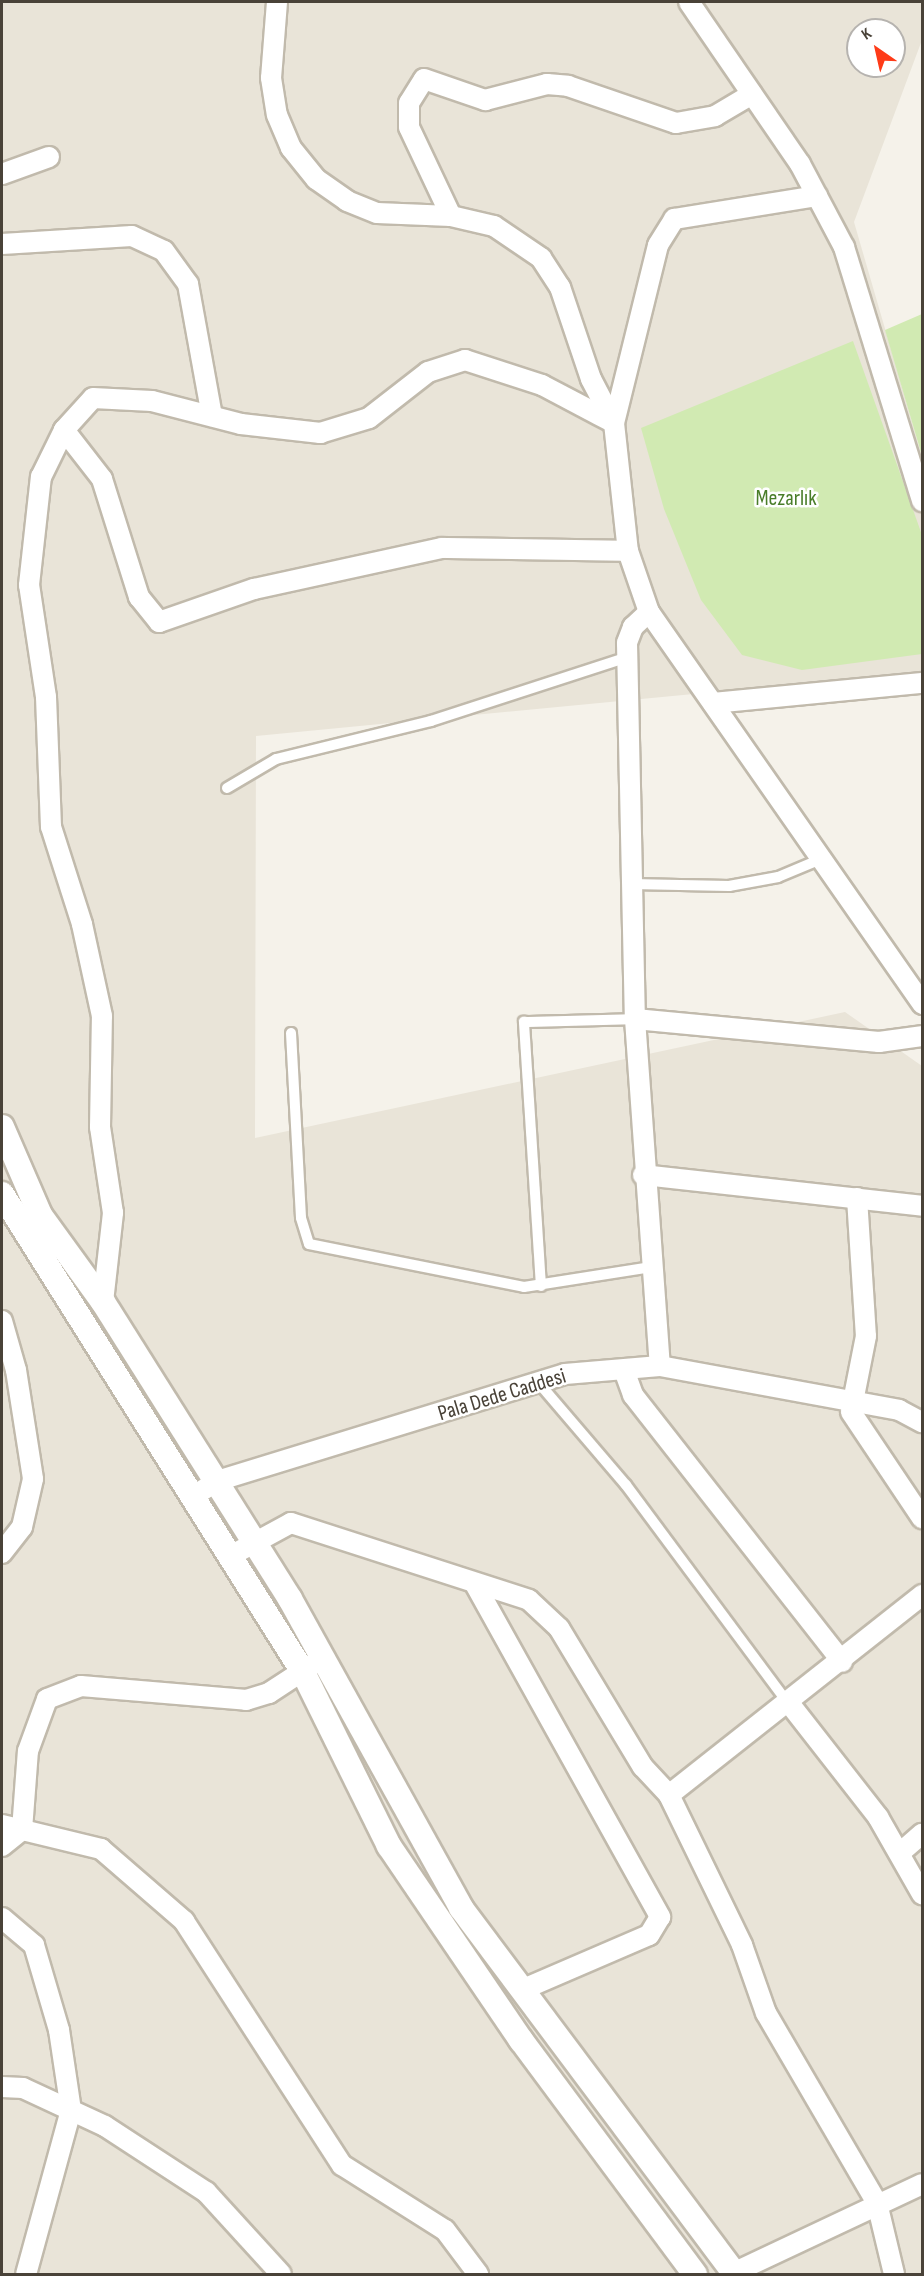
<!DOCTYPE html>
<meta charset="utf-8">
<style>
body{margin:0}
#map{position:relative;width:924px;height:2276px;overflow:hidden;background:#f5f2ea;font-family:"Sofia Sans Condensed",sans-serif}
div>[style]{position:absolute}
.residential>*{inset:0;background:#e9e4d8}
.green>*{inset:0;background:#d1eab2}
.roads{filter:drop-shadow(2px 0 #c1baac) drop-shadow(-2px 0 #c1baac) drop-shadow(0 2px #c1baac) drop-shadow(0 -2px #c1baac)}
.service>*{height:10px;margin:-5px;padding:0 5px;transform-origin:5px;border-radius:5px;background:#fff}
.minor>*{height:20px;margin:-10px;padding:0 10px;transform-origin:10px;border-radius:10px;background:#fff}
.tertiary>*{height:24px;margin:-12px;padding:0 12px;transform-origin:12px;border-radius:12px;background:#fff}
span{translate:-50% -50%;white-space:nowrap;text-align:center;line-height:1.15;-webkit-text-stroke:5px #fff;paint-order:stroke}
.park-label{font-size:22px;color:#497d29}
.street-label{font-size:22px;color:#494238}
.frame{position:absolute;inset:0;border:3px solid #494238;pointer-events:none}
.north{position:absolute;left:846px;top:18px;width:60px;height:60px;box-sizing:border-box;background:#fff;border:2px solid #b6b3af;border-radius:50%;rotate:326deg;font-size:16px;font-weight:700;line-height:24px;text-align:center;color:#494238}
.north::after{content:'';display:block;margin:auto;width:21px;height:27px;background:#fe3b18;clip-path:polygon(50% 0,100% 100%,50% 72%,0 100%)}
</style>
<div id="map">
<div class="residential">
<i style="clip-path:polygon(evenodd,2px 2px,922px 2px,922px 40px,854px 222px,922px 456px,922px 672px,256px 736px,255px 1138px,845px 1012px,922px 1066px,922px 2274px,2px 2274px,2px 2px,858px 30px,894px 30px,894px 66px,858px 66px,858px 30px)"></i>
</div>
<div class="green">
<i style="clip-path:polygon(922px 314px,922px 456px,885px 330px)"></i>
<i style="clip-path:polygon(853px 341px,922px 535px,922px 654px,802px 670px,742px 655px,701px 600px,664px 509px,641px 428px)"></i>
</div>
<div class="roads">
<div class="service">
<i style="left:227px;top:788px;width:57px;rotate:-30.6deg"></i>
<i style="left:276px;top:759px;width:160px;rotate:-13.8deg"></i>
<i style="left:431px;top:721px;width:207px;rotate:-18deg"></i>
<i style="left:631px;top:884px;width:98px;rotate:1.2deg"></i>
<i style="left:729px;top:886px;width:50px;rotate:-10.4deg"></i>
<i style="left:778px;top:877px;width:47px;rotate:-22.7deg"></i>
<i style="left:291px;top:1033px;width:185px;rotate:86.9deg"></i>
<i style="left:301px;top:1218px;width:27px;rotate:73deg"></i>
<i style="left:309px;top:1244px;width:219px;rotate:11.3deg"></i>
<i style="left:524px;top:1287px;width:129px;rotate:-8.9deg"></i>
<i style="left:541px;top:1286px;width:265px;rotate:-93.7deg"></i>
<i style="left:524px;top:1022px;width:111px;rotate:-1.5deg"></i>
<i style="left:538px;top:1382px;width:135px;rotate:49.5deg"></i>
<i style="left:626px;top:1485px;width:272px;rotate:53.4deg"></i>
</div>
<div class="minor">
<i style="left:277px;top:2px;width:76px;rotate:94.5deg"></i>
<i style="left:271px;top:78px;width:37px;rotate:81deg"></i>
<i style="left:277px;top:115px;width:36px;rotate:67deg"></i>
<i style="left:291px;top:148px;width:40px;rotate:51deg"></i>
<i style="left:316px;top:179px;width:38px;rotate:35deg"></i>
<i style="left:347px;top:201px;width:32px;rotate:22deg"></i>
<i style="left:377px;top:213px;width:74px;rotate:2.3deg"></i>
<i style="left:451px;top:216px;width:44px;rotate:13.1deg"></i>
<i style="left:494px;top:226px;width:57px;rotate:34.2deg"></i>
<i style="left:541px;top:258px;width:35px;rotate:57deg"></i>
<i style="left:560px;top:287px;width:97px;rotate:71.4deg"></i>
<i style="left:591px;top:379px;width:50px;rotate:62.4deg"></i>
<i style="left:614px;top:423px;width:129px;rotate:83.8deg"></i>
<i style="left:628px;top:551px;width:65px;rotate:71deg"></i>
<i style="left:649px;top:612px;width:478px;rotate:55.1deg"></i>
<i style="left:689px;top:2px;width:196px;rotate:55.6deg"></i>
<i style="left:800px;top:164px;width:94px;rotate:62.1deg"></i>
<i style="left:844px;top:247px;width:266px;rotate:72.9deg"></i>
<i style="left:2px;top:174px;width:50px;rotate:-19.9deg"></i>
<i style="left:451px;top:216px;width:98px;rotate:-115.3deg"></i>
<i style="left:409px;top:127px;width:24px;rotate:-90deg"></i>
<i style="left:409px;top:103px;width:28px;rotate:-58deg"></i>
<i style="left:424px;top:79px;width:65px;rotate:19deg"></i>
<i style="left:485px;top:100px;width:64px;rotate:-14.5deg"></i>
<i style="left:547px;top:84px;width:21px;rotate:5deg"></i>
<i style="left:568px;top:86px;width:114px;rotate:18.9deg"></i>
<i style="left:676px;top:123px;width:40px;rotate:-10deg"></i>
<i style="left:715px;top:116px;width:43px;rotate:-30.7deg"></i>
<i style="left:2px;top:244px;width:130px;rotate:-3.5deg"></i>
<i style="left:132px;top:236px;width:35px;rotate:25deg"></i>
<i style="left:164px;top:251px;width:41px;rotate:54deg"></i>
<i style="left:188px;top:284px;width:134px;rotate:79.7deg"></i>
<i style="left:64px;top:430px;width:62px;rotate:52.2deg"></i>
<i style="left:102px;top:479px;width:124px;rotate:72.6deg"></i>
<i style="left:139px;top:597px;width:32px;rotate:51deg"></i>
<i style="left:159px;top:622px;width:101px;rotate:-19.2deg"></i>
<i style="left:254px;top:589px;width:192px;rotate:-12.3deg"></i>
<i style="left:442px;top:548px;width:186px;rotate:0.9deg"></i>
<i style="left:649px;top:612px;width:22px;rotate:137deg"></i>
<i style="left:633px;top:627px;width:17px;rotate:111deg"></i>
<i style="left:627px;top:643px;width:376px;rotate:88.8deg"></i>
<i style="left:635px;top:1019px;width:348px;rotate:85.9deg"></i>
<i style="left:713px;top:703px;width:210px;rotate:-5.5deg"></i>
<i style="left:635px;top:1019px;width:245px;rotate:5.4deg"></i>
<i style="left:879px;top:1042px;width:43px;rotate:-7.9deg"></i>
<i style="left:643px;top:1175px;width:281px;rotate:6.3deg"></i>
<i style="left:857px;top:1198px;width:138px;rotate:86.3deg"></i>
<i style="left:866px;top:1336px;width:77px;rotate:101.2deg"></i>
<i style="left:851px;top:1412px;width:128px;rotate:56.2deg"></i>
<i style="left:103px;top:1302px;width:90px;rotate:-83.6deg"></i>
<i style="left:113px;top:1213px;width:87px;rotate:-98.6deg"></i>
<i style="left:100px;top:1127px;width:111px;rotate:-89deg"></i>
<i style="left:102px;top:1016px;width:94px;rotate:-102.3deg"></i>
<i style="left:82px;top:924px;width:102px;rotate:-107.7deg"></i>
<i style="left:51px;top:827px;width:130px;rotate:-92.2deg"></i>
<i style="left:46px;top:697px;width:113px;rotate:-98.6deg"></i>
<i style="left:29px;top:585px;width:109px;rotate:-83.7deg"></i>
<i style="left:41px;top:477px;width:52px;rotate:-63.9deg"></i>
<i style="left:64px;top:430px;width:43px;rotate:-47.8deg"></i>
<i style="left:93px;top:398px;width:59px;rotate:2.9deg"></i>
<i style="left:152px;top:401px;width:92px;rotate:14.5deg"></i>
<i style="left:241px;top:424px;width:80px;rotate:6.5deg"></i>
<i style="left:320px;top:433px;width:51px;rotate:-17deg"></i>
<i style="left:369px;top:418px;width:75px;rotate:-37.9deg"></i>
<i style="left:428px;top:372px;width:39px;rotate:-18deg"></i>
<i style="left:465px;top:360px;width:81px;rotate:18deg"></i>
<i style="left:542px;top:385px;width:81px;rotate:27.8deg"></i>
<i style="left:614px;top:423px;width:183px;rotate:-76.1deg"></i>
<i style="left:658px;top:245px;width:31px;rotate:-58deg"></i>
<i style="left:674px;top:219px;width:145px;rotate:-9.1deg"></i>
<i style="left:2px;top:1321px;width:51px;rotate:74.1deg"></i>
<i style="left:16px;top:1370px;width:110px;rotate:81.1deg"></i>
<i style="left:33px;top:1479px;width:49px;rotate:102.9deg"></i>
<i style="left:22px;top:1527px;width:33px;rotate:128deg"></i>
<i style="left:624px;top:1370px;width:27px;rotate:70deg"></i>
<i style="left:633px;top:1395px;width:339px;rotate:51.9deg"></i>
<i style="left:195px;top:1495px;width:26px;rotate:-32deg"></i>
<i style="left:217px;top:1481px;width:364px;rotate:-17.1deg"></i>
<i style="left:565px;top:1374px;width:95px;rotate:-4.8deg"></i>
<i style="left:660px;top:1366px;width:243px;rotate:10.4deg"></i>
<i style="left:899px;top:1410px;width:26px;rotate:28deg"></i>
<i style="left:232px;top:1555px;width:67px;rotate:-28.5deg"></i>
<i style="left:291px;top:1523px;width:250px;rotate:17.9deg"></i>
<i style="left:529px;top:1600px;width:41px;rotate:43deg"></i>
<i style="left:559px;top:1628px;width:162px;rotate:58.9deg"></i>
<i style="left:643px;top:1767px;width:38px;rotate:47deg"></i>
<i style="left:669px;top:1795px;width:167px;rotate:64deg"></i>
<i style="left:742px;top:1945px;width:72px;rotate:70.6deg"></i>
<i style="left:766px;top:2013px;width:220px;rotate:59.7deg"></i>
<i style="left:877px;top:2203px;width:73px;rotate:76.5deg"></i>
<i style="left:476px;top:1586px;width:379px;rotate:60.9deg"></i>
<i style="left:660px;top:1917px;width:21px;rotate:121deg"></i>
<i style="left:649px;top:1935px;width:139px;rotate:156.7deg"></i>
<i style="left:789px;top:1703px;width:145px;rotate:52deg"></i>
<i style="left:878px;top:1817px;width:89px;rotate:60.3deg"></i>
<i style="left:669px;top:1795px;width:323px;rotate:-38.3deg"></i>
<i style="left:2px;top:1825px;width:102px;rotate:13.6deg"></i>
<i style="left:101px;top:1849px;width:110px;rotate:40.9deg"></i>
<i style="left:184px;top:1921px;width:291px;rotate:57.1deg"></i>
<i style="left:342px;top:2165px;width:122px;rotate:32.3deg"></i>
<i style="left:445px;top:2230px;width:55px;rotate:53.1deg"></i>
<i style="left:2px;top:1846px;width:26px;rotate:-39deg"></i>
<i style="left:22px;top:1830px;width:79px;rotate:-85.7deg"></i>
<i style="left:28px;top:1751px;width:55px;rotate:-69.9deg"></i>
<i style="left:47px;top:1699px;width:36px;rotate:-21deg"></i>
<i style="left:81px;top:1686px;width:166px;rotate:4.8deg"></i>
<i style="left:246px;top:1700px;width:24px;rotate:-17deg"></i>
<i style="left:269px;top:1693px;width:55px;rotate:-33.1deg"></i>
<i style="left:901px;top:1852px;width:28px;rotate:-41deg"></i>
<i style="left:2px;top:1918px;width:42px;rotate:40.2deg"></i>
<i style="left:34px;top:1945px;width:89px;rotate:73.6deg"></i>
<i style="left:59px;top:2030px;width:81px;rotate:81.5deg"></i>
<i style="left:71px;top:2110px;width:170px;rotate:105.3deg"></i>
<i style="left:2px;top:2087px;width:21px;rotate:3deg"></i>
<i style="left:23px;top:2088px;width:90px;rotate:24.9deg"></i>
<i style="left:105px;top:2126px;width:121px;rotate:33.2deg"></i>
<i style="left:206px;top:2192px;width:111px;rotate:47.6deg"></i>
<i style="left:731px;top:2274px;width:211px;rotate:-25.2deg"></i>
</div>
<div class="tertiary">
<i style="left:2px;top:1127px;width:96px;rotate:66.6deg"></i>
<i style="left:40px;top:1215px;width:107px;rotate:54.1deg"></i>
<i style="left:103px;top:1302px;width:351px;rotate:57.8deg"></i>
<i style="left:290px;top:1599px;width:353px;rotate:61deg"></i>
<i style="left:461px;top:1908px;width:457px;rotate:53.2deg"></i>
<i style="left:2px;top:1194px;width:565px;rotate:57.8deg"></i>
<i style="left:303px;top:1672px;width:194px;rotate:63.7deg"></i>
<i style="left:389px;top:1846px;width:235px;rotate:55.8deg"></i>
<i style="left:521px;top:2040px;width:292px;rotate:53.4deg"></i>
</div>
</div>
<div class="park-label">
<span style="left:786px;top:499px">Mezarlık</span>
</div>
<div class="street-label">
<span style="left:502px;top:1395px;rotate:-17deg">Pala Dede Caddesi</span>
</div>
<div class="frame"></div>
<div class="north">K</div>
</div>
